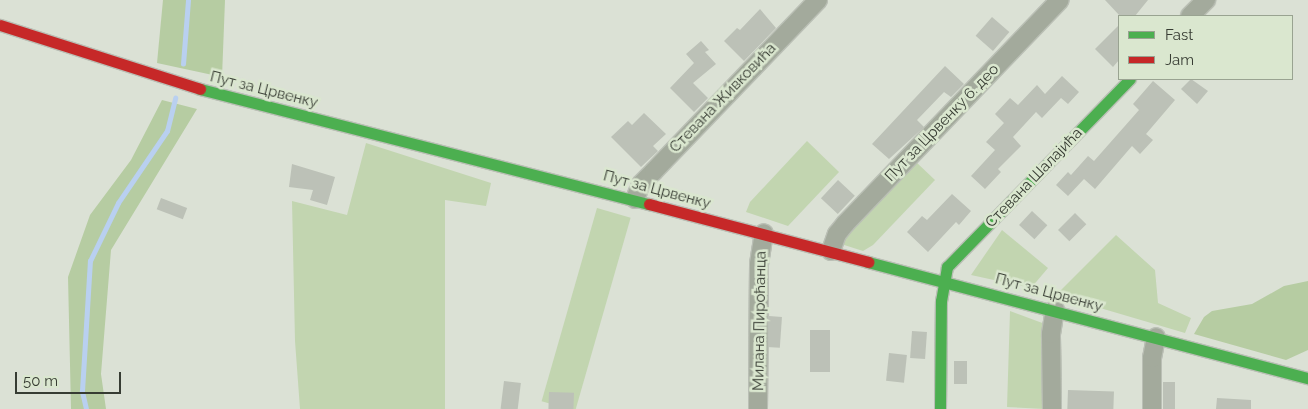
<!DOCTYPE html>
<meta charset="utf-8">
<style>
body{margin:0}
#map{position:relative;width:1308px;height:409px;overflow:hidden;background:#dbe1d5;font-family:Raleway,sans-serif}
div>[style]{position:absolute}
.green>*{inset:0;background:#c2d5b0;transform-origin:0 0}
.forest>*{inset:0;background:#b6cca2}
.stream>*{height:4.5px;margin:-2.25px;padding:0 2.25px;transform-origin:2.25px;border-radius:2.25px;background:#b9d0f0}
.building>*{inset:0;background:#bcc1b7;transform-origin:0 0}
.roads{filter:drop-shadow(1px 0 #babfb5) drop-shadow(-1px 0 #babfb5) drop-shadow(0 1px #babfb5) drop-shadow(0 -1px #babfb5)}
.street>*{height:18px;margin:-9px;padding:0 9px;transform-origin:9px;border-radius:9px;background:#a3aa9c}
.fast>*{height:11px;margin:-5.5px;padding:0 5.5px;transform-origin:5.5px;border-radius:5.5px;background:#4caf50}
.jam>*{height:11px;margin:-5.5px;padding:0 5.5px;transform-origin:5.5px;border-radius:5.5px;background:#c62828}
span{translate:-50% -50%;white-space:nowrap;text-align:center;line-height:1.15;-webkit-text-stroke:5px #dae7cf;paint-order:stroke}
.street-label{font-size:15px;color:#373c33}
.legend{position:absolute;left:1118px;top:15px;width:175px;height:65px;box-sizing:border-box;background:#dae7cf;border:1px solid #99a391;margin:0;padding:6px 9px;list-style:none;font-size:15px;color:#373c33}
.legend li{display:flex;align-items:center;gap:10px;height:25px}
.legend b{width:25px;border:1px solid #99a391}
.scale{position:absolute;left:15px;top:372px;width:106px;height:22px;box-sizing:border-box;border:2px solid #373c33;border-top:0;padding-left:6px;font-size:15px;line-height:18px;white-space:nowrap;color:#373c33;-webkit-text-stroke:4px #dae7cf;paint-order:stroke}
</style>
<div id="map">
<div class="green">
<i style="clip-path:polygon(807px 141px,839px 172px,788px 226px,746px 212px,750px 202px)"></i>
<i style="clip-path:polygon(366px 143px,491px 183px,486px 206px,445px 200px,445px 409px,300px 409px,295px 341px,292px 201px,347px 215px)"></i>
<i style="clip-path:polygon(915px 161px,935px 180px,873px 245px,863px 251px,838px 243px)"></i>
<i style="left:597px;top:208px;width:35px;height:201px;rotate:16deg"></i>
<i style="clip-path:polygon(1002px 230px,1048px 268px,1031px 288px,971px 275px)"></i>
<i style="clip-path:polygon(1116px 235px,1155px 270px,1158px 303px,1191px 318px,1185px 333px,1056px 295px)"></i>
<i style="clip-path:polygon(1010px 311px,1045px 324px,1045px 409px,1007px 407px)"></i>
</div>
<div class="forest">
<i style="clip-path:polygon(163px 0,225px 0,222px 77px,157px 63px)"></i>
<i style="clip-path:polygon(162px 100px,197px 109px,111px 250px,101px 374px,106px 409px,71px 409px,68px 277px,90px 215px,131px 160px)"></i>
<i style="clip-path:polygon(1308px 281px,1308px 350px,1286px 360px,1194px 334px,1204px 317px,1212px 311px,1252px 304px,1284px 286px)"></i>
</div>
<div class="stream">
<i style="left:183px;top:64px;width:64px;rotate:-85.5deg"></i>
<i style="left:86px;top:409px;width:18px;rotate:-103deg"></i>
<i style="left:82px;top:391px;width:130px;rotate:-86.5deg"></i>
<i style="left:90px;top:261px;width:64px;rotate:-64.2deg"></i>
<i style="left:118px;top:203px;width:87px;rotate:-55.8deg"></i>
<i style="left:167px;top:131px;width:34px;rotate:-76deg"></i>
</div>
<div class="building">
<i style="clip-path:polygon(1105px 0,1148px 0,1135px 16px,1120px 16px)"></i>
<i style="clip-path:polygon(760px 9px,776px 28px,744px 61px,724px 41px,737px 28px,740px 30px)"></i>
<i style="left:992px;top:17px;width:23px;height:25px;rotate:41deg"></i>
<i style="clip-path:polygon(1119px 25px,1119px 60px,1113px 67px,1095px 49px)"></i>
<i style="clip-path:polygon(701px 41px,709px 50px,705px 52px,716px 64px,693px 83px,708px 98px,694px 112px,670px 88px,694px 63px,686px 54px)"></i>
<i style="clip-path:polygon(945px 66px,964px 84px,951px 97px,944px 92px,917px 120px,924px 127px,889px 159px,872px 144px)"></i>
<i style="clip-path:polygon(1062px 76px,1079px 92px,1068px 104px,1061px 98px,1042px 118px,1036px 112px,1013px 137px,1021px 146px,998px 169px,1001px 172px,985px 189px,971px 176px,995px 150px,986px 142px,1004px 123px,995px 114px,1010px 98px,1018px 105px,1037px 85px,1045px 94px)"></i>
<i style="clip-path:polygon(1191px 79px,1208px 91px,1197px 104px,1181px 89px)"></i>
<i style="clip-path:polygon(1153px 81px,1175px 100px,1146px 134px,1153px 140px,1140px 154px,1132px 146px,1095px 189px,1084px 179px,1068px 196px,1056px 185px,1068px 172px,1071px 175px,1088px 156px,1094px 161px,1139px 110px,1133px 104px)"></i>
<i style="clip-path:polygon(644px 113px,666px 134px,653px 146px,658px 151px,641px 167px,611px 137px,628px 121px,632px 125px)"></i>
<i style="clip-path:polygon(292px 164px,335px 177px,327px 205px,310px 200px,313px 190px,289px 187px)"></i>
<i style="left:838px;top:180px;width:23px;height:25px;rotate:43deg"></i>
<i style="clip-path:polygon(952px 194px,971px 211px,959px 225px,956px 222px,928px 252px,907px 232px,922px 216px,927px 220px)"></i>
<i style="left:161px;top:198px;width:28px;height:12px;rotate:21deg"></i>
<i style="left:1032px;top:211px;width:21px;height:19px;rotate:43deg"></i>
<i style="left:1075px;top:213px;width:16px;height:24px;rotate:45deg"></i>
<i style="left:769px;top:316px;width:13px;height:31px;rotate:4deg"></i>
<i style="left:810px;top:330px;width:20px;height:42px"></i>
<i style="left:912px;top:331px;width:15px;height:27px;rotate:4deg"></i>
<i style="left:889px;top:353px;width:18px;height:28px;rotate:6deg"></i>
<i style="left:954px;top:361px;width:13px;height:23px"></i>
<i style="left:504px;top:381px;width:17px;height:28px;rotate:7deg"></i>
<i style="left:1163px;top:382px;width:12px;height:27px"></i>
<i style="left:1068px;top:390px;width:46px;height:19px;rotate:2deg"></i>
<i style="left:549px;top:392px;width:25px;height:17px;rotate:2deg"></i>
<i style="clip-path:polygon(1217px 398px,1251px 400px,1251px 409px,1216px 409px)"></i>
</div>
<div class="roads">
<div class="street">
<i style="left:1190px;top:16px;width:23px;rotate:-45deg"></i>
<i style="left:635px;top:199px;width:16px;rotate:-68deg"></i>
<i style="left:641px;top:184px;width:18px;rotate:-45deg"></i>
<i style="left:654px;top:171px;width:237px;rotate:-46.2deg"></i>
<i style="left:831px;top:251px;width:18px;rotate:-71deg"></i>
<i style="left:837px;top:234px;width:13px;rotate:-51deg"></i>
<i style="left:845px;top:224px;width:310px;rotate:-46.2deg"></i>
<i style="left:758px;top:409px;width:145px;rotate:-89.6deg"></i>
<i style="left:759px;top:264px;width:31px;rotate:-81deg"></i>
<i style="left:1052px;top:409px;width:75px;rotate:-90.8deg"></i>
<i style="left:1051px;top:334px;width:25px;rotate:-81deg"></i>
<i style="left:1152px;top:409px;width:51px;rotate:-90deg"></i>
<i style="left:1152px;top:358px;width:21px;rotate:-79deg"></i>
</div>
<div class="fast">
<i style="left:200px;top:89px;width:463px;rotate:14.4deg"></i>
<i style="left:868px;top:262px;width:455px;rotate:14.8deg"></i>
<i style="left:940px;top:409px;width:108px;rotate:-89.5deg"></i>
<i style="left:941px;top:301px;width:35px;rotate:-80deg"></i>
<i style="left:947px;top:267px;width:262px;rotate:-45.8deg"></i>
</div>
<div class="jam">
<i style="left:0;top:25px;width:210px;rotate:17.7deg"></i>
<i style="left:649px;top:204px;width:227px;rotate:14.8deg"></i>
</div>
</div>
<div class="street-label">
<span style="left:264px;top:90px;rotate:14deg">Пут за Црвенку</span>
<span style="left:723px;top:98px;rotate:-46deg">Стевана Живковића</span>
<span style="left:942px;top:123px;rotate:-46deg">Пут за Црвенку 6. део</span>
<span style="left:1034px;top:178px;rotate:-46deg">Стевана Шалајића</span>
<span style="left:657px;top:190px;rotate:15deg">Пут за Црвенку</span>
<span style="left:1049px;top:293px;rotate:15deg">Пут за Црвенку</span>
<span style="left:760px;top:321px;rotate:-89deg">Милана Пироћанца</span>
</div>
<ul class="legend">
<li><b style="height:6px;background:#4caf50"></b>Fast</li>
<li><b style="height:6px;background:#c62828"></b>Jam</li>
</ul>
<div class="scale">50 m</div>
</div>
